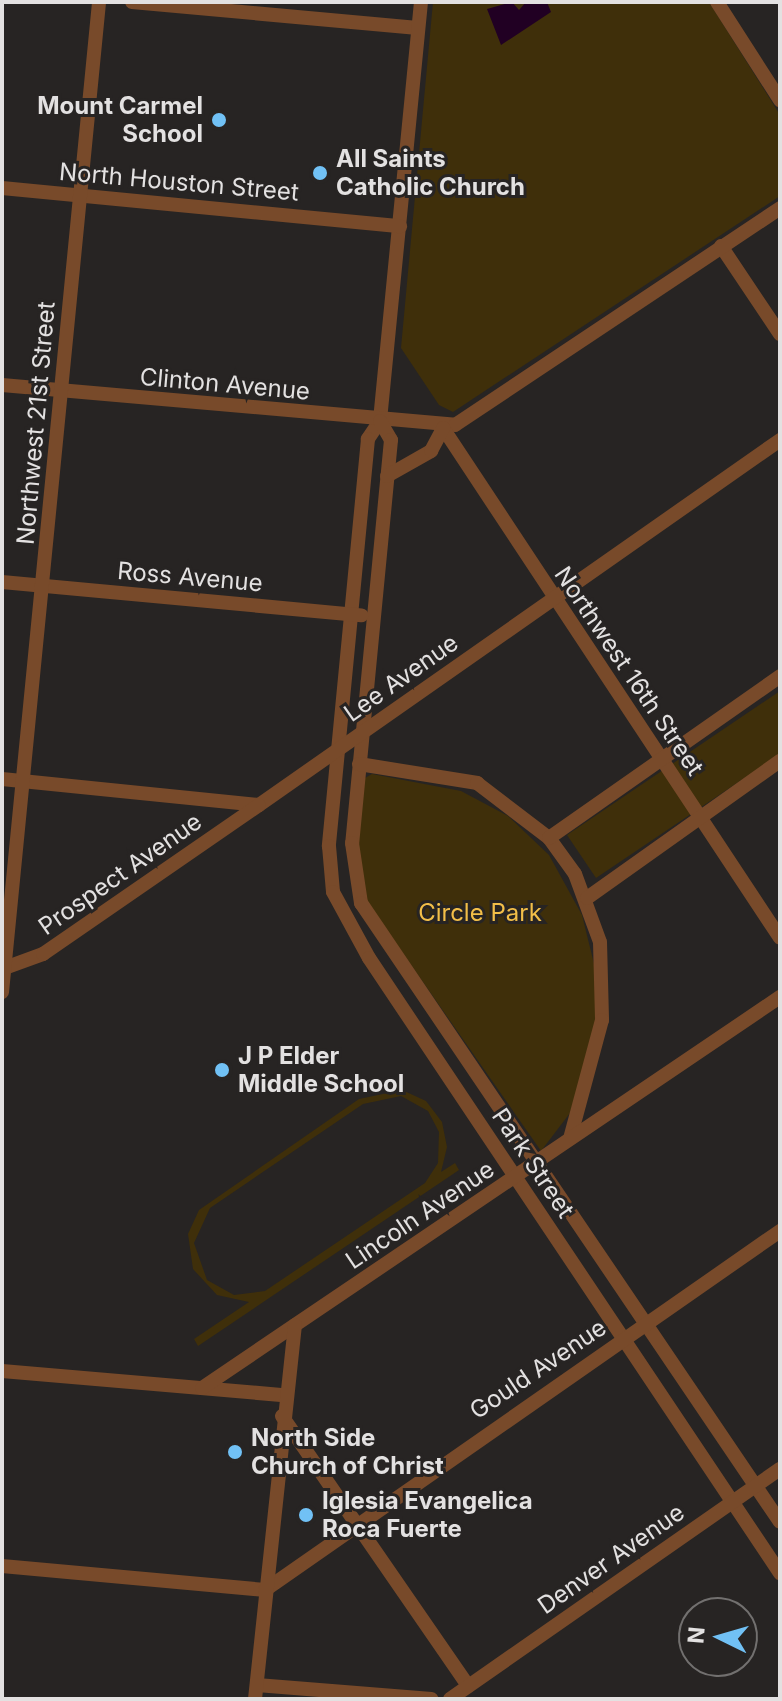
<!DOCTYPE html>
<style>
body{margin:0}
#map{position:relative;width:782px;height:1701px;overflow:hidden;background:#272423;font-family:Inter,sans-serif}
div>[style]{position:absolute}
.green>*{inset:0;background:#3f2f0a}
.water>*{inset:0;background:#210023}
.minor>*{height:14px;margin:-7px;padding:0 7px;transform-origin:7px;border-radius:7px;background:#784a2a}
.dots>*{width:22px;height:22px;translate:-50% -50%;box-sizing:border-box;border:4px solid #272423;border-radius:50%}
span{translate:-50% -50%;white-space:nowrap;text-align:center;line-height:1.15;-webkit-text-stroke:6px #272423;paint-order:stroke}
.poi-label{font-size:24px;color:#e3e1e1;font-weight:700}
.right{translate:-100% -50%;text-align:right}
.left{translate:0 -50%;text-align:left}
.street-label{font-size:24px;color:#e3e1e1}
.park-label{font-size:24px;color:#f2be48}
.frame{position:absolute;inset:0;border:4px solid #e3e1e1;pointer-events:none}
.north{position:absolute;left:678px;top:1597px;width:80px;height:80px;box-sizing:border-box;background:#272423;border:2px solid #72706f;border-radius:50%;rotate:275deg;font-size:22px;font-weight:700;line-height:32px;text-align:center;color:#e3e1e1}
.north::after{content:'';display:block;margin:auto;width:28px;height:36px;background:#71c1f5;clip-path:polygon(50% 0,100% 100%,50% 72%,0 100%)}
</style>
<div id="map">
<div class="green">
<i style="clip-path:polygon(433px 2px,709px 2px,780px 115px,780px 196px,453px 412px,439px 405px,401px 348px)"></i>
<i style="clip-path:polygon(780px 691px,780px 754px,596px 878px,567px 835px)"></i>
<i style="clip-path:polygon(372px 774px,461px 791px,508px 816px,549px 855px,582px 915px,597px 976px,595px 1031px,570px 1113px,541px 1151px,365px 899px,356px 852px,365px 778px)"></i>
<i style="clip-path:polygon(evenodd,402px 1090px,426px 1101px,442px 1122px,447px 1147px,441px 1172px,455px 1163px,459px 1170px,198px 1346px,194px 1339px,249px 1302px,217px 1295px,193px 1269px,188px 1234px,199px 1210px,359px 1099px,402px 1090px,401px 1096px,428px 1111px,439px 1132px,438px 1163px,425px 1183px,265px 1291px,234px 1295px,207px 1280px,194px 1243px,210px 1208px,363px 1104px,401px 1096px)"></i>
</div>
<div class="water">
<i style="clip-path:polygon(512px 2px,519px 10px,526px 2px,547px 2px,551px 12px,501px 45px,487px 9px)"></i>
</div>
<div class="minor">
<i style="left:132px;top:2px;width:287px;rotate:5.2deg"></i>
<i style="left:421px;top:2px;width:421px;rotate:95.6deg"></i>
<i style="left:380px;top:421px;width:22px;rotate:124deg"></i>
<i style="left:368px;top:439px;width:409px;rotate:95.5deg"></i>
<i style="left:329px;top:846px;width:46px;rotate:85deg"></i>
<i style="left:333px;top:892px;width:75px;rotate:61.4deg"></i>
<i style="left:369px;top:958px;width:740px;rotate:56.25deg"></i>
<i style="left:717px;top:2px;width:117px;rotate:57.3deg"></i>
<i style="left:2px;top:188px;width:400px;rotate:5.5deg"></i>
<i style="left:721px;top:246px;width:106px;rotate:56.2deg"></i>
<i style="left:2px;top:385px;width:455px;rotate:5deg"></i>
<i style="left:455px;top:425px;width:391px;rotate:-33.7deg"></i>
<i style="left:380px;top:421px;width:22px;rotate:60deg"></i>
<i style="left:391px;top:440px;width:405px;rotate:95.5deg"></i>
<i style="left:352px;top:843px;width:61px;rotate:81.5deg"></i>
<i style="left:361px;top:903px;width:747px;rotate:55.91deg"></i>
<i style="left:443px;top:428px;width:611px;rotate:56.54deg"></i>
<i style="left:387px;top:476px;width:51px;rotate:-29.6deg"></i>
<i style="left:431px;top:451px;width:26px;rotate:-62deg"></i>
<i style="left:2px;top:582px;width:361px;rotate:5.3deg"></i>
<i style="left:359px;top:764px;width:120px;rotate:9.1deg"></i>
<i style="left:477px;top:783px;width:91px;rotate:37.4deg"></i>
<i style="left:549px;top:838px;width:44px;rotate:54.2deg"></i>
<i style="left:575px;top:874px;width:72px;rotate:69.8deg"></i>
<i style="left:600px;top:942px;width:78px;rotate:88.5deg"></i>
<i style="left:602px;top:1020px;width:123px;rotate:105.1deg"></i>
<i style="left:2px;top:779px;width:258px;rotate:5.8deg"></i>
<i style="left:259px;top:805px;width:636px;rotate:-35.01deg"></i>
<i style="left:549px;top:838px;width:282px;rotate:-35deg"></i>
<i style="left:587px;top:898px;width:237px;rotate:-35.4deg"></i>
<i style="left:2px;top:969px;width:44px;rotate:-20.1deg"></i>
<i style="left:43px;top:954px;width:262px;rotate:-34.6deg"></i>
<i style="left:2px;top:992px;width:995px;rotate:-84.4deg"></i>
<i style="left:2px;top:1371px;width:283px;rotate:4.9deg"></i>
<i style="left:202px;top:1388px;width:698px;rotate:-34.08deg"></i>
<i style="left:282px;top:1416px;width:328px;rotate:55.4deg"></i>
<i style="left:2px;top:1566px;width:264px;rotate:5.2deg"></i>
<i style="left:265px;top:1590px;width:628px;rotate:-34.88deg"></i>
<i style="left:257px;top:1685px;width:175px;rotate:4.6deg"></i>
<i style="left:255px;top:1699px;width:376px;rotate:-83.9deg"></i>
<i style="left:450px;top:1699px;width:402px;rotate:-34.9deg"></i>
</div>
<div class="dots">
<i style="left:219px;top:120px;background:#71c1f5"></i>
<i style="left:320px;top:173px;background:#71c1f5"></i>
<i style="left:222px;top:1070px;background:#71c1f5"></i>
<i style="left:235px;top:1452px;background:#71c1f5"></i>
<i style="left:306px;top:1515px;background:#71c1f5"></i>
</div>
<div class="poi-label">
<span class="right" style="left:203px;top:120px">Mount Carmel<br>School</span>
<span class="left" style="left:336px;top:173px">All Saints<br>Catholic Church</span>
<span class="left" style="left:238px;top:1070px">J P Elder<br>Middle School</span>
<span class="left" style="left:251px;top:1452px">North Side<br>Church of Christ</span>
<span class="left" style="left:322px;top:1515px">Iglesia Evangelica<br>Roca Fuerte</span>
</div>
<div class="street-label">
<span style="left:179px;top:182px;rotate:5deg">North Houston Street</span>
<span style="left:225px;top:384px;rotate:5deg">Clinton Avenue</span>
<span style="left:36px;top:423px;rotate:-85deg">Northwest 21st Street</span>
<span style="left:190px;top:577px;rotate:5deg">Ross Avenue</span>
<span style="left:629px;top:671px;rotate:56deg">Northwest 16th Street</span>
<span style="left:401px;top:678px;rotate:-35deg">Lee Avenue</span>
<span style="left:120px;top:874px;rotate:-35deg">Prospect Avenue</span>
<span style="left:533px;top:1163px;rotate:56deg">Park Street</span>
<span style="left:420px;top:1215px;rotate:-34deg">Lincoln Avenue</span>
<span style="left:538px;top:1369px;rotate:-34deg">Gould Avenue</span>
<span style="left:611px;top:1559px;rotate:-35deg">Denver Avenue</span>
</div>
<div class="park-label">
<span style="left:480px;top:913px">Circle Park</span>
</div>
<div class="frame"></div>
<div class="north">N</div>
</div>
